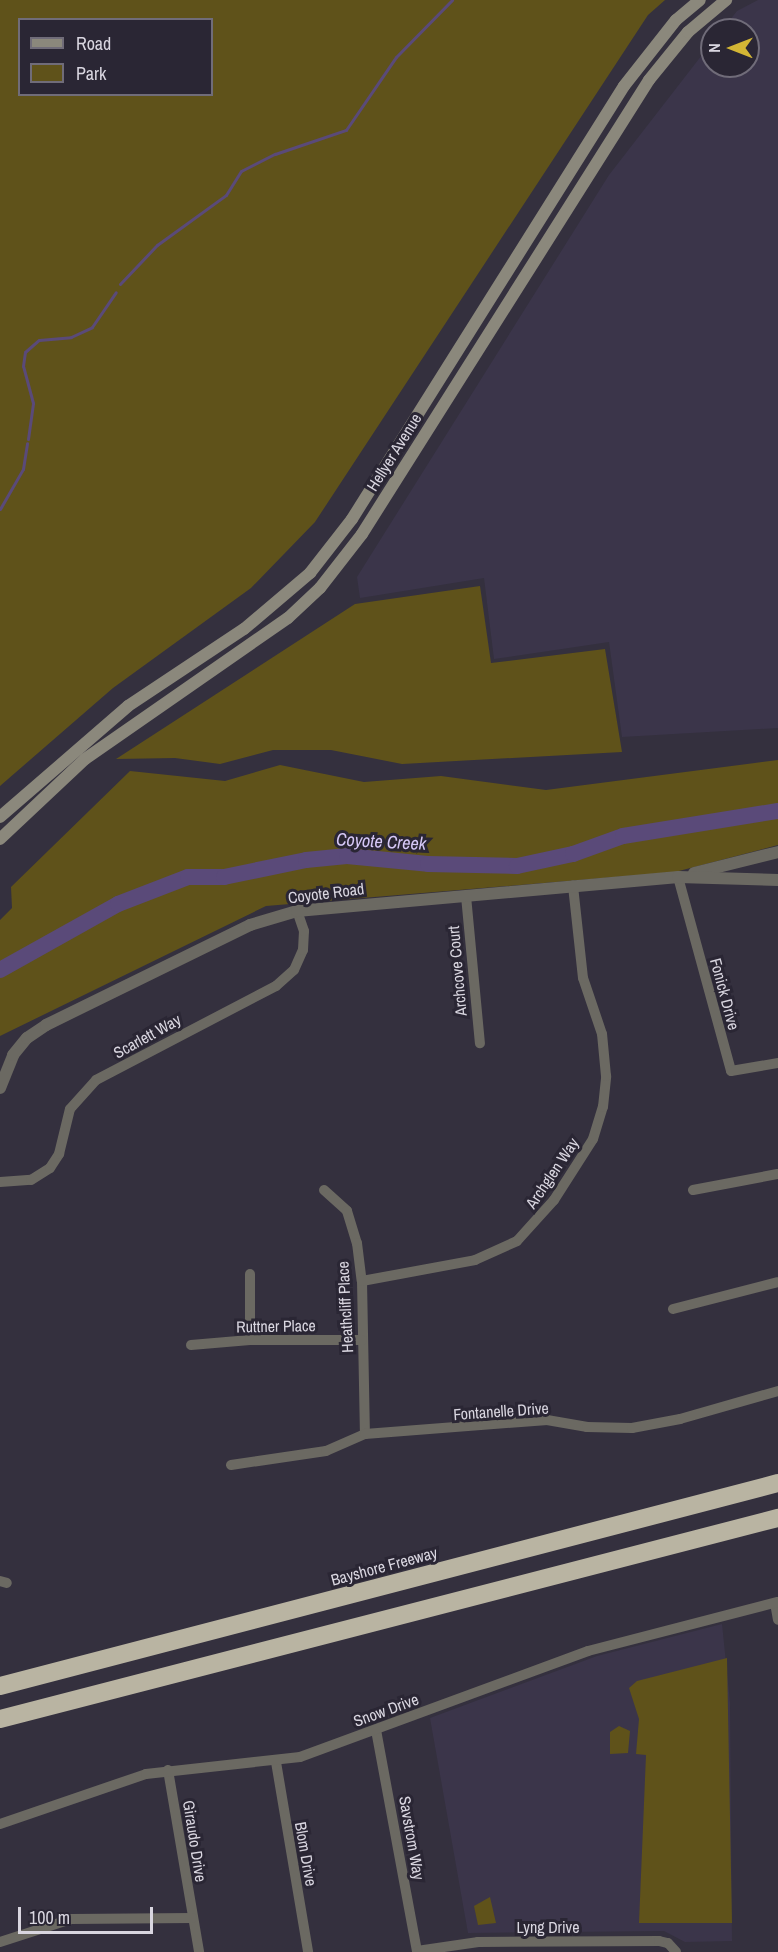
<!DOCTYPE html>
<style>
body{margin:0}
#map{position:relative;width:778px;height:1952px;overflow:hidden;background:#34303e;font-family:"Archivo Narrow",sans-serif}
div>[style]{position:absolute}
.built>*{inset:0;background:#3b354a}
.green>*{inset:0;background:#5f521a}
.stream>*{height:3px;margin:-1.5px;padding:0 1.5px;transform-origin:1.5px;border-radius:1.5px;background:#5a4a79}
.river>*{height:16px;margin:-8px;padding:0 8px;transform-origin:8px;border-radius:8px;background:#5a4a79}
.minor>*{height:10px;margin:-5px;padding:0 5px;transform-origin:5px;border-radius:5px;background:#6b6962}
.tertiary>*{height:12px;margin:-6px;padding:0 6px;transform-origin:6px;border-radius:6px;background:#6b6962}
.secondary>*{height:12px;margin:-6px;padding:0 6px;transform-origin:6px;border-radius:6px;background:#8b887c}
.motorway>*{height:18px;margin:-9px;padding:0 9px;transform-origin:9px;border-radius:9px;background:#b9b4a2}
span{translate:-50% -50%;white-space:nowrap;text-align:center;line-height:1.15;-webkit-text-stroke:6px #2a2634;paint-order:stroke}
.street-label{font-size:16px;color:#d9d6e0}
.water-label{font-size:18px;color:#d6c8f6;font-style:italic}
.legend{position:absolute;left:18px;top:18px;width:195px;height:78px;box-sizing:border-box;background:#2a2634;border:2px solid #706c79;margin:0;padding:8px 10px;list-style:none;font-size:18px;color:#d9d6e0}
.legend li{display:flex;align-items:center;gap:12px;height:30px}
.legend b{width:30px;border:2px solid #706c79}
.north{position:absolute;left:700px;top:18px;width:60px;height:60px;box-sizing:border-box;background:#2a2634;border:2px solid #706c79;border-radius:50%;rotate:270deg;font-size:16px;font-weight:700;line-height:24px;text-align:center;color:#d9d6e0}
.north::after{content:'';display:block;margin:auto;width:21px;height:27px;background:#d3b635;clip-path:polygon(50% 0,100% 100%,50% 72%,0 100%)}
.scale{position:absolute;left:18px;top:1907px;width:135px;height:27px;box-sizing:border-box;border:3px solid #d9d6e0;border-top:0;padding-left:8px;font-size:18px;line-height:21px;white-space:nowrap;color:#d9d6e0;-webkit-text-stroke:4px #2a2634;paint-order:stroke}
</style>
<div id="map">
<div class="built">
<i style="clip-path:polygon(758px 0,778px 0,778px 728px,622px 737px,609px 642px,494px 659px,484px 578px,360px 598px,357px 577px,609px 175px,712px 42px,712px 66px,748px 66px,748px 30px,722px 30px,737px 11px)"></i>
<i style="clip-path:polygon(722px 1624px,730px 1702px,732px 1941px,685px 1942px,664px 1931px,468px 1933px,430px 1718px,597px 1656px)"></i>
</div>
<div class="green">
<i style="clip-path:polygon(evenodd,0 0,665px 0,648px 15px,315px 522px,251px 588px,113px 688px,0 786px,0 0,20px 20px,212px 20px,212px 94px,20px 94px,20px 20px)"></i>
<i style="clip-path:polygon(480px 586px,491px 663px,605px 649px,622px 752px,402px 764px,331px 750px,273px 750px,220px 764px,175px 758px,116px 759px,355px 604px)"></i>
<i style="clip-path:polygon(778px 760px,778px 845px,675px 872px,266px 906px,0 1036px,0 920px,12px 908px,11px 887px,130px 771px,225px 781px,280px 765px,364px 782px,441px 776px,546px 790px)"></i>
<i style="clip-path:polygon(727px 1658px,732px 1923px,639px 1923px,646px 1755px,636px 1754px,639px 1719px,629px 1688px,637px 1681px)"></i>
<i style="clip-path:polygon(619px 1726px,630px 1731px,628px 1753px,610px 1754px,610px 1732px)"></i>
<i style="clip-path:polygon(490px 1897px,496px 1923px,478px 1925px,474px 1906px)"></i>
</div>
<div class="stream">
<i style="left:120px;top:284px;width:54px;rotate:-46.5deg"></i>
<i style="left:157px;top:245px;width:85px;rotate:-35.9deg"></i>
<i style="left:226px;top:195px;width:28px;rotate:-58deg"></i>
<i style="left:241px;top:171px;width:38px;rotate:-27deg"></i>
<i style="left:275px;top:154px;width:75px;rotate:-18.7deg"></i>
<i style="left:346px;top:130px;width:88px;rotate:-55.6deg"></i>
<i style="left:396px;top:57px;width:80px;rotate:-45.5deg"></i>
<i style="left:28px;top:439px;width:36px;rotate:-82deg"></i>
<i style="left:33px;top:403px;width:38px;rotate:-105deg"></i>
<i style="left:23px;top:366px;width:14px;rotate:-82deg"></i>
<i style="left:25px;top:352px;width:18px;rotate:-41deg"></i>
<i style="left:39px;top:340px;width:32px;rotate:-5deg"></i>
<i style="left:71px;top:337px;width:23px;rotate:-25deg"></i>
<i style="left:92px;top:327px;width:42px;rotate:-55.6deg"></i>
<i style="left:0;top:509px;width:46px;rotate:-60.1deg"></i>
<i style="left:23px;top:469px;width:26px;rotate:-81deg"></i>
</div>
<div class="river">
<i style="left:0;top:970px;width:135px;rotate:-29.2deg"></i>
<i style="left:118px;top:904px;width:75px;rotate:-21.1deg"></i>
<i style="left:188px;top:877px;width:36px"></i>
<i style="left:224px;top:877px;width:84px;rotate:-11.7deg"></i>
<i style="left:306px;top:860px;width:41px;rotate:-5.6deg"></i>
<i style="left:347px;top:856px;width:81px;rotate:5.6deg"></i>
<i style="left:428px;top:864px;width:89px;rotate:1.3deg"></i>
<i style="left:517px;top:866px;width:57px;rotate:-12.1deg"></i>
<i style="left:573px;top:854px;width:53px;rotate:-19.8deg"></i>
<i style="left:623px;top:836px;width:157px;rotate:-9.2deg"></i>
</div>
<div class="minor">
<i style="left:678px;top:877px;width:201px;rotate:74.7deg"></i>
<i style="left:731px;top:1071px;width:48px;rotate:-9.7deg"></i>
<i style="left:466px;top:896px;width:148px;rotate:84.6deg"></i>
<i style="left:0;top:1182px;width:31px;rotate:-4deg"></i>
<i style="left:31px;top:1180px;width:22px;rotate:-32deg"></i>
<i style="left:50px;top:1168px;width:17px;rotate:-57deg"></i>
<i style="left:59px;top:1154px;width:46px;rotate:-76.3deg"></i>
<i style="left:70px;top:1109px;width:39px;rotate:-48deg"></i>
<i style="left:96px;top:1080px;width:203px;rotate:-27.6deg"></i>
<i style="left:276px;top:986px;width:24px;rotate:-42deg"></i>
<i style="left:294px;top:970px;width:22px;rotate:-66deg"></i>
<i style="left:303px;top:950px;width:19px;rotate:-87deg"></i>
<i style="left:304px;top:931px;width:21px;rotate:-109deg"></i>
<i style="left:324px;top:1190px;width:31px;rotate:42deg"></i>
<i style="left:347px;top:1211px;width:34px;rotate:73deg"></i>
<i style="left:357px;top:1243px;width:38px;rotate:83deg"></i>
<i style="left:362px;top:1281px;width:153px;rotate:88.9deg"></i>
<i style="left:693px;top:1190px;width:86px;rotate:-10.7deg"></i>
<i style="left:250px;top:1274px;width:66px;rotate:90deg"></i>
<i style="left:362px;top:1281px;width:115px;rotate:-10.5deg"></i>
<i style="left:475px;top:1260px;width:46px;rotate:-24.3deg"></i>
<i style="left:517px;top:1241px;width:55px;rotate:-47.9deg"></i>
<i style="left:554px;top:1200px;width:72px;rotate:-57.4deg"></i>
<i style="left:593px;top:1139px;width:34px;rotate:-73deg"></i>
<i style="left:603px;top:1107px;width:31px;rotate:-84deg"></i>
<i style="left:606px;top:1076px;width:42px;rotate:-95.4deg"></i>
<i style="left:602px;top:1034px;width:59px;rotate:-108.7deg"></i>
<i style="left:583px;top:978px;width:93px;rotate:-96.2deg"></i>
<i style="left:673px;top:1309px;width:108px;rotate:-14.4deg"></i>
<i style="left:191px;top:1345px;width:59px;rotate:-4.8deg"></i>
<i style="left:250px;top:1340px;width:112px"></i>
<i style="left:231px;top:1465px;width:96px;rotate:-8.4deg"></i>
<i style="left:326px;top:1451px;width:43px;rotate:-23.6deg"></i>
<i style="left:365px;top:1434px;width:183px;rotate:-4.4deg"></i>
<i style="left:547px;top:1420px;width:41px;rotate:9.9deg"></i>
<i style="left:587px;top:1427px;width:45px;rotate:1.3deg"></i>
<i style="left:632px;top:1428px;width:49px;rotate:-10.6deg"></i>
<i style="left:680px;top:1419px;width:102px;rotate:-15.9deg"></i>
<i style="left:0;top:1581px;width:7px;rotate:16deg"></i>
<i style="left:775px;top:1603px;width:17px;rotate:80deg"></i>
<i style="left:376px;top:1730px;width:226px;rotate:79.5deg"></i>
<i style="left:276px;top:1762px;width:193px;rotate:80.4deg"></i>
<i style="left:168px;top:1770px;width:185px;rotate:80.3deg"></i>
<i style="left:0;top:1824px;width:154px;rotate:-18.9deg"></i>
<i style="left:146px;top:1774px;width:155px;rotate:-6.3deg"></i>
<i style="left:300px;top:1757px;width:307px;rotate:-20.2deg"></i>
<i style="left:588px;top:1651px;width:196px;rotate:-14.5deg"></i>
<i style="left:0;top:1942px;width:75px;rotate:-17.9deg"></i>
<i style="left:71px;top:1919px;width:121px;rotate:-0.5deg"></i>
<i style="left:417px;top:1951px;width:62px;rotate:-8.4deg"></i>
<i style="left:478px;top:1942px;width:181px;rotate:-0.3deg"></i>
<i style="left:659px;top:1941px;width:9px;rotate:13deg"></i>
<i style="left:668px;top:1943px;width:12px;rotate:48deg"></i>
</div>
<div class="tertiary">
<i style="left:694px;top:873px;width:87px;rotate:-14deg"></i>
<i style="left:0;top:1088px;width:35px;rotate:-68deg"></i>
<i style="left:13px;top:1055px;width:22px;rotate:-51deg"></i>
<i style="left:27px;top:1038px;width:23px;rotate:-34deg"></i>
<i style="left:46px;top:1025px;width:227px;rotate:-26.1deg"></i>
<i style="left:250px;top:925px;width:49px;rotate:-16.6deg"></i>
<i style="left:297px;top:911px;width:383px;rotate:-5.1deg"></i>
<i style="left:678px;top:877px;width:100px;rotate:1.7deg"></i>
</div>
<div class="secondary">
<i style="left:0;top:817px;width:169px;rotate:-40.9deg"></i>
<i style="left:128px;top:706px;width:139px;rotate:-33.6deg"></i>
<i style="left:244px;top:629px;width:87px;rotate:-40.3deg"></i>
<i style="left:310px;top:573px;width:68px;rotate:-52.1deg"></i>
<i style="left:352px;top:519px;width:511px;rotate:-57.86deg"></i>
<i style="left:624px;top:86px;width:84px;rotate:-51.8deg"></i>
<i style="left:676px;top:20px;width:31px;rotate:-40deg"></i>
<i style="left:0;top:839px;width:117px;rotate:-43.3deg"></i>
<i style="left:85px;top:759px;width:247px;rotate:-34.8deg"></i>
<i style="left:288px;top:618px;width:44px;rotate:-43.2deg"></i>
<i style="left:320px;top:588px;width:68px;rotate:-52.1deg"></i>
<i style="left:362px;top:534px;width:537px;rotate:-57.7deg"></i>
<i style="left:649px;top:80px;width:62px;rotate:-50.9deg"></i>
<i style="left:688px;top:32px;width:50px;rotate:-40.1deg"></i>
</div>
<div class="motorway">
<i style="left:0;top:1686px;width:804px;rotate:-14.62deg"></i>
<i style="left:0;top:1719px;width:804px;rotate:-14.49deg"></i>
</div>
<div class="street-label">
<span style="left:394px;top:452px;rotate:-58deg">Hellyer Avenue</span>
<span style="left:326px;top:893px;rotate:-7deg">Coyote Road</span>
<span style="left:457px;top:971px;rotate:-95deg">Archcove Court</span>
<span style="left:725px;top:994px;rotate:75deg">Fonick Drive</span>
<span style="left:147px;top:1036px;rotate:-29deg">Scarlett Way</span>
<span style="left:552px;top:1173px;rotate:-56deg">Archglen Way</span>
<span style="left:345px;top:1307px;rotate:-93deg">Heathcliff Place</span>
<span style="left:276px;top:1326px;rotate:-1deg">Ruttner Place</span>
<span style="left:501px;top:1411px;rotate:-4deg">Fontanelle Drive</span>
<span style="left:384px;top:1566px;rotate:-15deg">Bayshore Freeway</span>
<span style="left:386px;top:1710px;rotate:-20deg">Snow Drive</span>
<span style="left:412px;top:1838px;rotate:80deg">Savstrom Way</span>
<span style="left:195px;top:1841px;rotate:81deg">Giraudo Drive</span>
<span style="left:306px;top:1854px;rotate:80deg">Blom Drive</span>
<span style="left:548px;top:1927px">Lyng Drive</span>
</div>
<div class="water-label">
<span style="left:381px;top:842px;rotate:3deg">Coyote Creek</span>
</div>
<ul class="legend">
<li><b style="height:8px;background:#8b887c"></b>Road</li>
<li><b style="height:16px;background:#5f521a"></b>Park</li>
</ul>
<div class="north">N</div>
<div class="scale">100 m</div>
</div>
